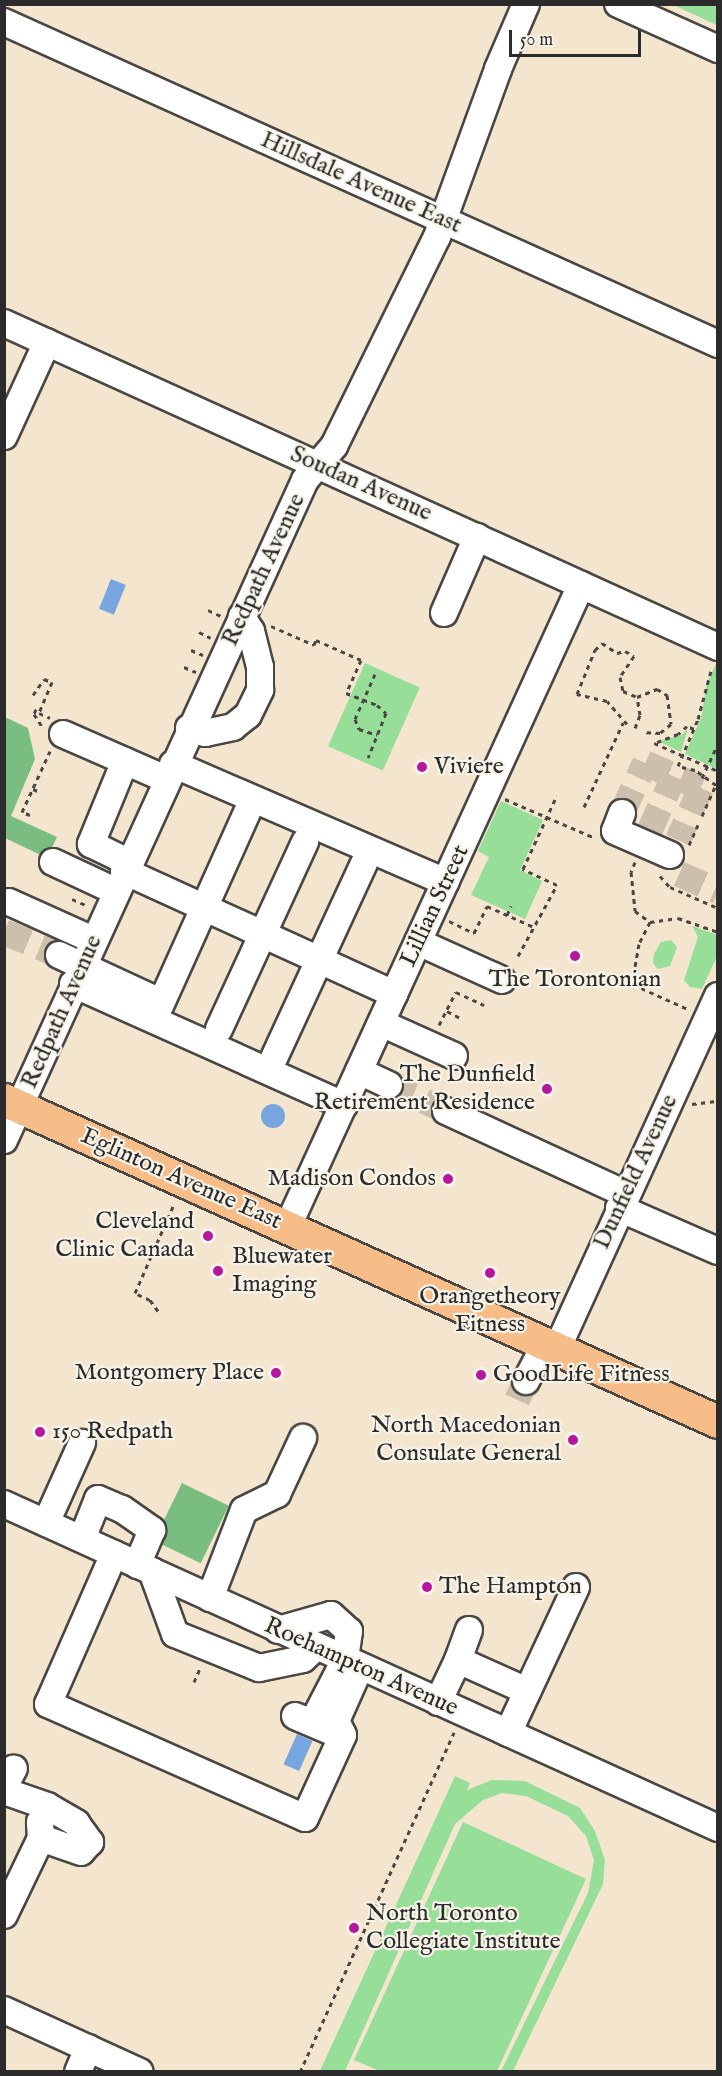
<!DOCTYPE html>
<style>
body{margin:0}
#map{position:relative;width:722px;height:2076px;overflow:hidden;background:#f4e5ce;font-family:"IM FELL English",serif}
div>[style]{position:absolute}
.green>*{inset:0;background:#97df98;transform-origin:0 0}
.forest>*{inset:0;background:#79be80;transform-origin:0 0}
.water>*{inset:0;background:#76a5df;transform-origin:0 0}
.round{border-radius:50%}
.minor-tunnel>*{height:26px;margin-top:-13px;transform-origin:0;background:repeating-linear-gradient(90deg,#ccc0ad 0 26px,transparent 0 39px)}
.path>*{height:3px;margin-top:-1.5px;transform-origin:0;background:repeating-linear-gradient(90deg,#494743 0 4.5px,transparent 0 9px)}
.roads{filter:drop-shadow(2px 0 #494743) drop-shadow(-2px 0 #494743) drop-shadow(0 2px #494743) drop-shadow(0 -2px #494743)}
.minor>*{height:26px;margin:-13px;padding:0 13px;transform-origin:13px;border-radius:13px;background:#fff}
.major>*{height:32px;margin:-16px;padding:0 16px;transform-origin:16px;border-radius:16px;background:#f7bd88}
.dots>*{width:16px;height:16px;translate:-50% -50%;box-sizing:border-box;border:3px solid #f7f3e8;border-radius:50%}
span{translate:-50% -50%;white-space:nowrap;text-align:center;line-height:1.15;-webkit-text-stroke:4.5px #f7f3e8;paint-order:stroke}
.street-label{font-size:24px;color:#2b2b2b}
.poi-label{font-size:24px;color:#2b2b2b}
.left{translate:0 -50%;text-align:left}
.right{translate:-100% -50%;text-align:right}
.frame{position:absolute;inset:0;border:6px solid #2b2b2b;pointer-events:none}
.scale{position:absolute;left:509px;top:30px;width:132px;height:27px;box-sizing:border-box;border:3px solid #2b2b2b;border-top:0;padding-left:8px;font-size:18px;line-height:21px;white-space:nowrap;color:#2b2b2b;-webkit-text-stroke:4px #f7f3e8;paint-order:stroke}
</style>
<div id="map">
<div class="green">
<i style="clip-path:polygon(673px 5px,717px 5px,717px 25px)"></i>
<i style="left:365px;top:663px;width:60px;height:91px;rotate:24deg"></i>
<i style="clip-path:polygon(716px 664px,718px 665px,717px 769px,685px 754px,701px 718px,707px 683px)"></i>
<i style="clip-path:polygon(688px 728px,681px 752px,658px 741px,682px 735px)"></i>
<i style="clip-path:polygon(501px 801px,543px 820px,520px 870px,542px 881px,525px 919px,471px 895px,489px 857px,478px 851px)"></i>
<i style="clip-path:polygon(681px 922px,717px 935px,717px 956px,702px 989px,690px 987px,684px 980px,698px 937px,692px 926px)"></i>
<i style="clip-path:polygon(671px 940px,677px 947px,670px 966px,658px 969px,653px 963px,654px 954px,661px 942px)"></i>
<i style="clip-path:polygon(455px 1776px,470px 1783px,467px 1790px,492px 1780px,525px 1781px,580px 1808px,595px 1831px,605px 1860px,603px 1884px,513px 2071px,501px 2071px,588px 1893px,594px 1860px,586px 1836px,568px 1816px,526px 1796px,502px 1793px,483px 1800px,455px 1824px,345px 2071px,320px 2071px)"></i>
<i style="clip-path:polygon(463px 1822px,586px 1879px,497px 2071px,380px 2071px,354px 2060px)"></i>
</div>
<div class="forest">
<i style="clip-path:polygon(5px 717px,28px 728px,35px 759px,11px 816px,57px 837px,47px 858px,5px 838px)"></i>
<i style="left:182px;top:1483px;width:52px;height:64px;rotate:26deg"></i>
</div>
<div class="water">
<i style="left:111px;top:579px;width:16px;height:32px;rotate:22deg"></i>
<i class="round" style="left:261px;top:1104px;width:24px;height:24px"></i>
<i style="left:297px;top:1734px;width:17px;height:33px;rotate:24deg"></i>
</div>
<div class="minor-tunnel">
<i style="left:622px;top:813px;width:55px;rotate:-65.3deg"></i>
<i style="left:645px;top:763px;width:61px;rotate:24.1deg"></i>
<i style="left:701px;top:788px;width:57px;rotate:113.9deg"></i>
<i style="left:649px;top:832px;width:61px;rotate:-65.9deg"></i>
<i style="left:679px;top:874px;width:43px;rotate:23.6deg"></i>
<i style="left:4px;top:932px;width:60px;rotate:22.7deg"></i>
<i style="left:389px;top:1085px;width:63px;rotate:24.5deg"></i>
<i style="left:517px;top:1400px;width:21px;rotate:-65deg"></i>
</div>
<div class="path">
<i style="left:208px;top:610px;width:14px;rotate:25deg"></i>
<i style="left:271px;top:626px;width:47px;rotate:23.8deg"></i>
<i style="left:314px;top:645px;width:5px;rotate:-68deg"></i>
<i style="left:316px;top:640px;width:49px;rotate:24deg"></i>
<i style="left:361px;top:660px;width:36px;rotate:114deg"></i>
<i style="left:346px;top:693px;width:33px;rotate:21deg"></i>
<i style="left:377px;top:705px;width:12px;rotate:42deg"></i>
<i style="left:386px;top:713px;width:48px;rotate:111.8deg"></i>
<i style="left:199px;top:632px;width:13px;rotate:27deg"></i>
<i style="left:191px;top:650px;width:13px;rotate:23deg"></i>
<i style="left:184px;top:667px;width:13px;rotate:23deg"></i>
<i style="left:375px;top:674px;width:49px;rotate:114deg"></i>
<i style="left:355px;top:719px;width:11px;rotate:68deg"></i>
<i style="left:359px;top:729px;width:19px;rotate:18deg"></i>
<i style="left:33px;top:695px;width:19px;rotate:-55deg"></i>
<i style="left:44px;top:679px;width:9px;rotate:21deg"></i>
<i style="left:52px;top:682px;width:34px;rotate:113deg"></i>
<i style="left:39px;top:713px;width:12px;rotate:24deg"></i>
<i style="left:36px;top:709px;width:5px;rotate:112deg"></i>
<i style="left:34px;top:714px;width:17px;rotate:57deg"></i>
<i style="left:627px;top:724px;width:30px;rotate:-131deg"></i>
<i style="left:607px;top:701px;width:31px;rotate:-167deg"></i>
<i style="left:577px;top:694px;width:48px;rotate:-67.8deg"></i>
<i style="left:595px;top:650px;width:10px;rotate:-45deg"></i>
<i style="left:602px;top:643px;width:18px;rotate:34deg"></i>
<i style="left:617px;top:653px;width:8px;rotate:-14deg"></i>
<i style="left:625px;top:651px;width:10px;rotate:29deg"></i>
<i style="left:634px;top:656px;width:25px;rotate:124deg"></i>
<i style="left:620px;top:677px;width:14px;rotate:78deg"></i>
<i style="left:623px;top:691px;width:15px;rotate:23deg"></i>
<i style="left:637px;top:697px;width:22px;rotate:-22deg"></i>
<i style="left:657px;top:689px;width:12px;rotate:31deg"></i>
<i style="left:667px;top:695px;width:29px;rotate:82deg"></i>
<i style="left:671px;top:724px;width:14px;rotate:141deg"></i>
<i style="left:660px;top:733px;width:17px;rotate:-177deg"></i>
<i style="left:635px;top:728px;width:14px;rotate:-69deg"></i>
<i style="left:640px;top:715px;width:18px;rotate:-99deg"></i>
<i style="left:694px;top:729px;width:8px;rotate:-157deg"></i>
<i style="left:687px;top:726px;width:12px;rotate:138deg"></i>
<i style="left:678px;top:734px;width:26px;rotate:159deg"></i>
<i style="left:654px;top:743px;width:70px;rotate:23.6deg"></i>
<i style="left:702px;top:778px;width:38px;rotate:-65deg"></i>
<i style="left:33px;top:789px;width:8px;rotate:23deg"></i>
<i style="left:505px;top:799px;width:98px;rotate:23.4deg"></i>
<i style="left:584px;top:807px;width:93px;rotate:-65.1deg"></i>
<i style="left:30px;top:815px;width:9px;rotate:-159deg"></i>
<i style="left:22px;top:812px;width:67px;rotate:-65.3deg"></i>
<i style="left:702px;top:816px;width:34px;rotate:-66deg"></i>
<i style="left:716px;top:785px;width:26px;rotate:-144deg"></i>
<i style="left:695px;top:770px;width:17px;rotate:-167deg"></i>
<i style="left:678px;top:766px;width:51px;rotate:-66.9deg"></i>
<i style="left:698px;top:719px;width:54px;rotate:-74.9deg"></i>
<i style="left:689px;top:845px;width:22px;rotate:-66deg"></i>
<i style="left:635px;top:862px;width:11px;rotate:112deg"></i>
<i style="left:631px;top:872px;width:39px;rotate:84deg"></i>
<i style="left:635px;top:911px;width:19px;rotate:36deg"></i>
<i style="left:650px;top:922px;width:28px;rotate:-8deg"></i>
<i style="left:678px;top:918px;width:42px;rotate:19.3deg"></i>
<i style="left:660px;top:876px;width:15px;rotate:48deg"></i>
<i style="left:670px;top:887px;width:52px;rotate:23.6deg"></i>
<i style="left:72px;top:899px;width:17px;rotate:24deg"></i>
<i style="left:507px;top:915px;width:10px;rotate:-66deg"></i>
<i style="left:449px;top:921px;width:28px;rotate:26deg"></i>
<i style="left:474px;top:933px;width:30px;rotate:-64deg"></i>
<i style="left:487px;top:906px;width:51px;rotate:24.1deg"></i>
<i style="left:650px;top:922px;width:25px;rotate:117deg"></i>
<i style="left:639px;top:944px;width:29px;rotate:100deg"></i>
<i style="left:634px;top:973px;width:17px;rotate:65deg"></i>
<i style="left:641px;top:988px;width:54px;rotate:24.2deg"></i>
<i style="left:518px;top:956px;width:81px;rotate:-61.2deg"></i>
<i style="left:557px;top:885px;width:38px;rotate:-155deg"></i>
<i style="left:523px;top:869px;width:81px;rotate:-65.3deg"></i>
<i style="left:447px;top:1011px;width:15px;rotate:28deg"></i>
<i style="left:439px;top:1025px;width:37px;rotate:-63deg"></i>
<i style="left:456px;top:992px;width:31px;rotate:25deg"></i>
<i style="left:692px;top:1104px;width:26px;rotate:-7deg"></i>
<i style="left:158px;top:1311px;width:14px;rotate:-126deg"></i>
<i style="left:150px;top:1300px;width:17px;rotate:-155deg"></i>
<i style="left:135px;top:1293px;width:97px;rotate:-66.3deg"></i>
<i style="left:194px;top:1682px;width:17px;rotate:-66deg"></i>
<i style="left:717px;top:2049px;width:1px;rotate:45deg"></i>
<i style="left:300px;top:2072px;width:373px;rotate:-65.6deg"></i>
</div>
<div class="roads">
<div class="minor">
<i style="left:618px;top:4px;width:110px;rotate:24.2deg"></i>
<i style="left:4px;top:22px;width:783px;rotate:24.27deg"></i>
<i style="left:4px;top:323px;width:784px;rotate:24.41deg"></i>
<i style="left:4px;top:436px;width:103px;rotate:-65.4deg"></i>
<i style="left:444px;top:613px;width:83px;rotate:-66.5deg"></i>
<i style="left:189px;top:728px;width:17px;rotate:17deg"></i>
<i style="left:205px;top:733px;width:29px;rotate:-12deg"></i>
<i style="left:233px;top:727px;width:19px;rotate:-39deg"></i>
<i style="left:248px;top:715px;width:28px;rotate:-64deg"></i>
<i style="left:260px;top:690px;width:23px;rotate:-90deg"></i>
<i style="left:260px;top:667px;width:37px;rotate:-104deg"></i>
<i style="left:251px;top:631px;width:17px;rotate:-123deg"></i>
<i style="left:63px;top:734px;width:112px;rotate:23.6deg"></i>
<i style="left:125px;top:761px;width:90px;rotate:112.3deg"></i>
<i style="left:91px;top:844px;width:41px;rotate:25.9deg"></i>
<i style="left:173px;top:764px;width:297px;rotate:23.4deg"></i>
<i style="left:622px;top:813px;width:19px;rotate:111deg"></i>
<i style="left:615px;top:831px;width:60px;rotate:23.6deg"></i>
<i style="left:53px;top:862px;width:68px;rotate:25.1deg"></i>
<i style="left:124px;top:871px;width:297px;rotate:24.5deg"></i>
<i style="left:9px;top:902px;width:92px;rotate:24.3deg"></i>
<i style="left:418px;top:942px;width:92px;rotate:24.3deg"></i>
<i style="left:59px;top:955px;width:109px;rotate:24.9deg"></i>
<i style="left:73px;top:984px;width:297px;rotate:24.1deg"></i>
<i style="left:160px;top:1006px;width:213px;rotate:-65.8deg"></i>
<i style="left:381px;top:1023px;width:80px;rotate:24.3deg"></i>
<i style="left:219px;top:1029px;width:206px;rotate:-65.3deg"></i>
<i style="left:274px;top:1058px;width:215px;rotate:-65.2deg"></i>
<i style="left:359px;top:1071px;width:33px;rotate:25deg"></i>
<i style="left:446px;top:1111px;width:198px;rotate:24.8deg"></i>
<i style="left:4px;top:1140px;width:725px;rotate:-65.48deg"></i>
<i style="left:305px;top:480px;width:45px;rotate:-49.5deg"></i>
<i style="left:334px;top:446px;width:233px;rotate:-63.8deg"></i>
<i style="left:437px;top:237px;width:179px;rotate:-70deg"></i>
<i style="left:498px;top:69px;width:71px;rotate:-66.7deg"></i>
<i style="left:619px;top:1208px;width:108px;rotate:23.5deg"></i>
<i style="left:288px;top:1226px;width:705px;rotate:-65.43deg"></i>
<i style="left:557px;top:1349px;width:388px;rotate:-65.5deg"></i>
<i style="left:526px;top:1381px;width:43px;rotate:-62.2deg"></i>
<i style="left:4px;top:1504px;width:784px;rotate:24.41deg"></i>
<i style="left:46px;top:1523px;width:88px;rotate:-65.8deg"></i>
<i style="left:82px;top:1539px;width:43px;rotate:-68.2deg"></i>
<i style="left:98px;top:1499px;width:26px;rotate:23deg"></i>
<i style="left:122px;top:1509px;width:37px;rotate:35deg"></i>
<i style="left:152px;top:1530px;width:38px;rotate:113deg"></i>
<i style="left:114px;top:1554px;width:164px;rotate:113.7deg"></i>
<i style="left:48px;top:1704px;width:281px;rotate:23.9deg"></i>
<i style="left:305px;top:1818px;width:91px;rotate:-65.4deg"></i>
<i style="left:343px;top:1735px;width:16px;rotate:-117deg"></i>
<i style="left:336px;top:1721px;width:59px;rotate:-66deg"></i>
<i style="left:152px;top:1571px;width:67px;rotate:69.9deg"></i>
<i style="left:175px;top:1634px;width:91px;rotate:22deg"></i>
<i style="left:259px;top:1668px;width:45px;rotate:-11.6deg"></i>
<i style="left:303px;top:1659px;width:18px;rotate:-43deg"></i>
<i style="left:210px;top:1598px;width:94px;rotate:-68.9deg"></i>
<i style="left:244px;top:1510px;width:37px;rotate:-26deg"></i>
<i style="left:277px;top:1494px;width:62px;rotate:-65.1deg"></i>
<i style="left:278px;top:1630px;width:55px;rotate:-15.8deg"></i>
<i style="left:331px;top:1615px;width:24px;rotate:42deg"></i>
<i style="left:349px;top:1631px;width:29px;rotate:98deg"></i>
<i style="left:345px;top:1660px;width:63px;rotate:117.4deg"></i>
<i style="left:458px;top:1660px;width:32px;rotate:-70deg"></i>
<i style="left:438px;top:1702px;width:47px;rotate:-64.5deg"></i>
<i style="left:458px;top:1660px;width:76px;rotate:24.2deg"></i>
<i style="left:295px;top:1716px;width:39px;rotate:23deg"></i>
<i style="left:508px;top:1733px;width:161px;rotate:-65deg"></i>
<i style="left:4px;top:1787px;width:21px;rotate:-62deg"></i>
<i style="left:4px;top:1791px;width:46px;rotate:19.2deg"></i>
<i style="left:47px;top:1806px;width:34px;rotate:30deg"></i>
<i style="left:76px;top:1823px;width:24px;rotate:54deg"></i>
<i style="left:90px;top:1842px;width:13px;rotate:132deg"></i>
<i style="left:81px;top:1852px;width:42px;rotate:-160.7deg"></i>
<i style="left:4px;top:1915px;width:85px;rotate:-64.3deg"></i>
<i style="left:41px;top:1838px;width:16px;rotate:-94deg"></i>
<i style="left:4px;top:2010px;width:149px;rotate:24.5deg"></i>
<i style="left:78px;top:2072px;width:26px;rotate:-67deg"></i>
</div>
<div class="major">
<i style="left:4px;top:1100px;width:783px;rotate:24.27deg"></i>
</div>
</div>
<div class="dots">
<i style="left:422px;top:767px;background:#b5179e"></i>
<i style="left:575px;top:956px;background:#b5179e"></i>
<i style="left:547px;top:1089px;background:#b5179e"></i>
<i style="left:448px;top:1179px;background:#b5179e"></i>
<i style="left:208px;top:1236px;background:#b5179e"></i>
<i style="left:218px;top:1271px;background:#b5179e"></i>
<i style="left:490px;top:1273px;background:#b5179e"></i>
<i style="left:276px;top:1373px;background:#b5179e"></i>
<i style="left:481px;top:1375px;background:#b5179e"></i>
<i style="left:40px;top:1432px;background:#b5179e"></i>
<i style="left:573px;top:1440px;background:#b5179e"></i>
<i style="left:427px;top:1587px;background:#b5179e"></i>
<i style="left:354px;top:1928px;background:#b5179e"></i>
</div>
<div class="street-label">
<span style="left:361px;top:183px;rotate:24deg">Hillsdale Avenue East</span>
<span style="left:361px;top:484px;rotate:24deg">Soudan Avenue</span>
<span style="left:264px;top:570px;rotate:-65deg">Redpath Avenue</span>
<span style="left:435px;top:906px;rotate:-65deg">Lillian Street</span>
<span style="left:62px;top:1012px;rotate:-66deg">Redpath Avenue</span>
<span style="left:636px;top:1172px;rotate:-65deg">Dunfield Avenue</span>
<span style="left:181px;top:1179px;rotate:24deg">Eglinton Avenue East</span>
<span style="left:361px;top:1667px;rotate:24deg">Roehampton Avenue</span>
</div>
<div class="poi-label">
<span class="left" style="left:434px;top:767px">Viviere</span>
<span style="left:575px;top:980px">The Torontonian</span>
<span class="right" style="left:535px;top:1089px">The Dunfield<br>Retirement Residence</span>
<span class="right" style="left:436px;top:1179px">Madison Condos</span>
<span class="right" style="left:194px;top:1236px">Cleveland<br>Clinic Canada</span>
<span class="left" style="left:232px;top:1271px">Bluewater<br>Imaging</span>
<span style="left:490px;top:1311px">Orangetheory<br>Fitness</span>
<span class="right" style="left:264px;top:1373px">Montgomery Place</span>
<span class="left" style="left:493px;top:1375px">GoodLife Fitness</span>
<span class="right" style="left:561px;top:1440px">North Macedonian<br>Consulate General</span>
<span class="left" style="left:52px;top:1432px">150 Redpath</span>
<span class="left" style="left:439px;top:1587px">The Hampton</span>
<span class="left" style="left:366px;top:1928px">North Toronto<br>Collegiate Institute</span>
</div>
<div class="frame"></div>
<div class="scale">50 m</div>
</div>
